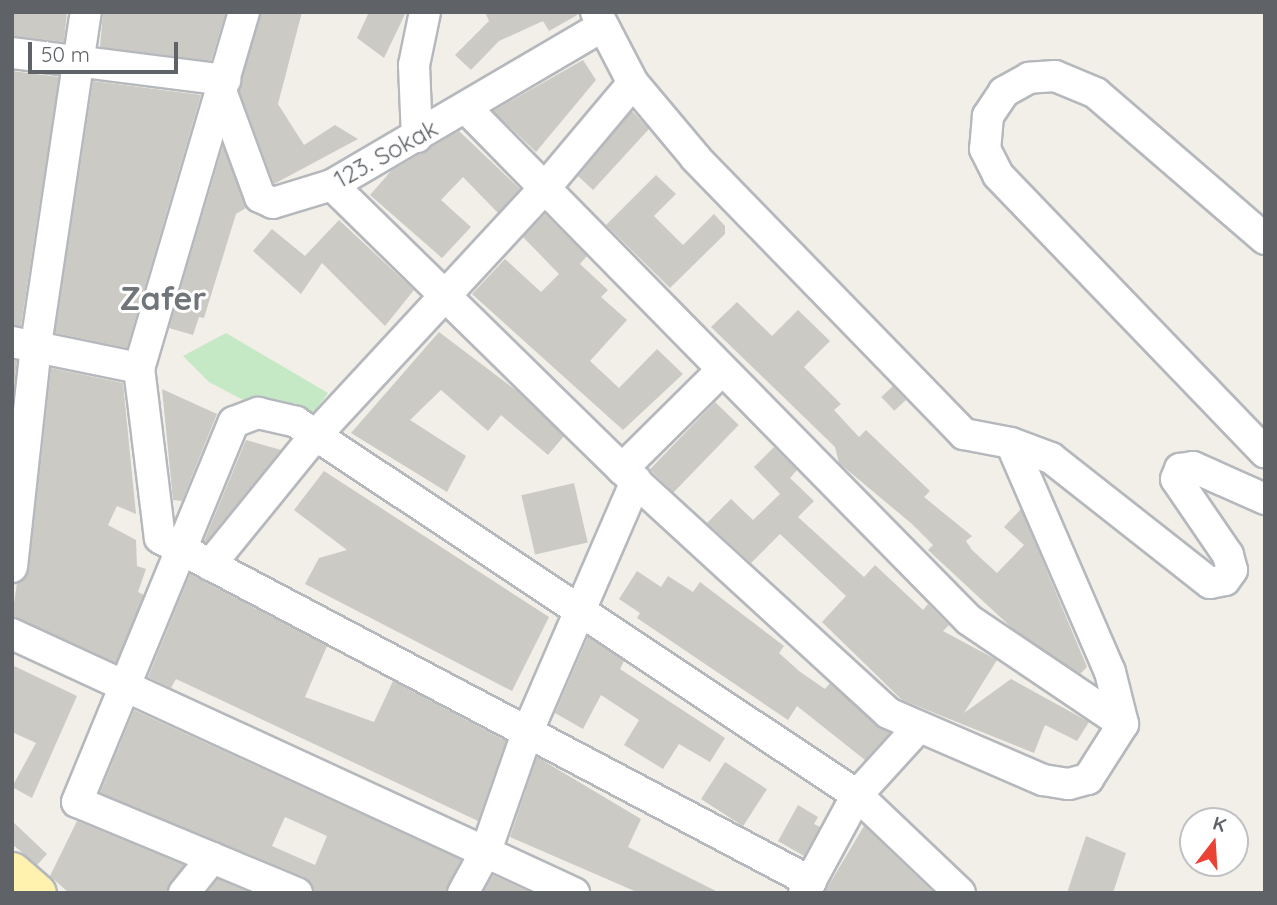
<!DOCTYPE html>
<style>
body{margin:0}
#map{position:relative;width:1277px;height:905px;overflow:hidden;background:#f1efe8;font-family:Quicksand,sans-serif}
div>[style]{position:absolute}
.green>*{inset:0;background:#c5e8c5}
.building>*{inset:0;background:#cccac5;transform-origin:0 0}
.roads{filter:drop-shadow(2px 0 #b5b8bc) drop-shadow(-2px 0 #b5b8bc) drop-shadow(0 2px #b5b8bc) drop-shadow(0 -2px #b5b8bc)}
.minor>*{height:30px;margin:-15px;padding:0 15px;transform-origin:15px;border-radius:15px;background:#fff}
.major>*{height:37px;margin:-18.5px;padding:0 18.5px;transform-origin:18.5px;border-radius:18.5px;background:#fff2af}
span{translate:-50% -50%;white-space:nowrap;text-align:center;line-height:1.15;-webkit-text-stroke:6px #fff;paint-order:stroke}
.street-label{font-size:24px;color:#5f6368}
.district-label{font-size:32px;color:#70757a;font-weight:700}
.frame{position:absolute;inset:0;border:14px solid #5f6368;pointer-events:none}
.north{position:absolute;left:1179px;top:807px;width:70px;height:70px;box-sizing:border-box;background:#fff;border:2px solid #bfc1c3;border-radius:50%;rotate:17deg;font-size:19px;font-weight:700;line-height:28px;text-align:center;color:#5f6368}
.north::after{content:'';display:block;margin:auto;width:24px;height:32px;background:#ea4335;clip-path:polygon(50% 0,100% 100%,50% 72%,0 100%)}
.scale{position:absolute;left:28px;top:42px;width:150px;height:32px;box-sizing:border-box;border:4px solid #5f6368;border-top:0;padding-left:9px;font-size:21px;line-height:24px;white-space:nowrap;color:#5f6368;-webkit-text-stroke:5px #fff;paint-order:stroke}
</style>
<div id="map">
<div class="green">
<i style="clip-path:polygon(226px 333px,328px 393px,311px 416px,295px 403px,247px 402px,209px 382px,183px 356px)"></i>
</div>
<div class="building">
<i style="clip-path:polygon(12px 12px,67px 12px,64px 42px,12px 36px)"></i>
<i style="clip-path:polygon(103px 12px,226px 12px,211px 61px,100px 47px)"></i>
<i style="clip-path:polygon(261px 12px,302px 12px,278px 104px,304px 145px,335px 125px,358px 139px,274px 184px,239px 90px)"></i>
<i style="clip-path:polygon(369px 12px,406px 12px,384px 58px,357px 38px)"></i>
<i style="clip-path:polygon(485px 12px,579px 12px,579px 14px,549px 31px,543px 21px,499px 41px,471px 70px,455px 55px,489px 21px)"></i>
<i style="clip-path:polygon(583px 60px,596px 80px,536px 152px,493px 111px)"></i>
<i style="clip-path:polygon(12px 71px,59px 77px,21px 326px,12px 325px)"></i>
<i style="clip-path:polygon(93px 81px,201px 95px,127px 348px,55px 333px)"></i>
<i style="clip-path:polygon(632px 111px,649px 129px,593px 190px,578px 176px)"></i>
<i style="clip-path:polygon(459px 131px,520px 189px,498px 213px,463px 177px,441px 200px,471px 227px,442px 258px,370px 195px,391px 171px)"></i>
<i style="clip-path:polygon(223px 146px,246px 208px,236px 214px,204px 318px,199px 317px,193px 335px,169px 328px)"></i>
<i style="clip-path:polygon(656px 175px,676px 194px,654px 216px,683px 245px,714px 214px,725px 226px,725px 234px,670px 288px,606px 225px)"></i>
<i style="clip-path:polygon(545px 214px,587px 256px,580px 264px,608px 290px,601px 297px,627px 320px,590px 361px,619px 388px,657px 349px,683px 374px,623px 430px,472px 294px,505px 259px,541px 292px,559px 274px,523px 237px)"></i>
<i style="clip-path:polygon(339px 220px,414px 290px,385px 326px,322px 263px,301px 294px,253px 251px,272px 229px,305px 256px)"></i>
<i style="clip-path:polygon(737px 302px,772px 336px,798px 310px,830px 341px,804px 367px,841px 404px,834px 410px,859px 437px,866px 430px,930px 491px,924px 497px,972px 536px,966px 541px,972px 550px,997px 573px,1024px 545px,1004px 527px,1021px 509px,1087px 667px,1080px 674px,1013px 629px,928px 550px,933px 545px,912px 524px,839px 463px,835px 447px,711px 327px)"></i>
<i style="clip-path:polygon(439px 332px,517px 391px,564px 436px,548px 455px,501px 415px,488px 431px,441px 390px,410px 420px,466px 456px,447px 492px,351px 433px)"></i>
<i style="clip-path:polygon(12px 360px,17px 361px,12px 402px)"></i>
<i style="clip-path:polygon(51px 368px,123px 383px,136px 514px,117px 506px,108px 525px,136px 540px,137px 566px,146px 569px,138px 592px,144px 595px,116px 663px,12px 617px,17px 583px,29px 569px)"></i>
<i style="left:893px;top:386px;width:19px;height:16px;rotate:47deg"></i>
<i style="clip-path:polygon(162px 389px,217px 414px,182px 501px,173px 500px)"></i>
<i style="left:715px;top:402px;width:33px;height:94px;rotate:44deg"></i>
<i style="clip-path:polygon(246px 440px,281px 450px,206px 542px,204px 541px)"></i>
<i style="clip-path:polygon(774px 447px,797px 470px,790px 478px,814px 501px,798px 517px,864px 577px,875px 565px,923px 610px,928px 604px,949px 625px,943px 631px,997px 660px,964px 713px,1011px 679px,1089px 722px,1077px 741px,1045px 725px,1034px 753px,902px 700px,822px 622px,846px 596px,780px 534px,751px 563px,707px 523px,731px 499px,753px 520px,780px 494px,754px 467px)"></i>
<i style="clip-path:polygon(324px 471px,549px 617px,512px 691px,305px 584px,319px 558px,347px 550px,294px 510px)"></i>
<i style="left:574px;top:483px;width:61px;height:54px;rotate:77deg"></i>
<i style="clip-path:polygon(637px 571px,661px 587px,668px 576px,693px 592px,700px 582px,784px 646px,779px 653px,799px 671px,825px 689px,830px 683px,890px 733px,865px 760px,797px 706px,788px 720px,637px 618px,640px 613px,619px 599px)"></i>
<i style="clip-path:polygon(190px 574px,327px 646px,305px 697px,374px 722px,393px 681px,506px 741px,478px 821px,176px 679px,171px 688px,148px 677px)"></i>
<i style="clip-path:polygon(588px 637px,624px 661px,620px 669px,725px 738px,710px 762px,679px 744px,663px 769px,624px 745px,639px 720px,601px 695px,583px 729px,555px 713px)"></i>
<i style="clip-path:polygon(12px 665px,77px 696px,32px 798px,12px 787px,36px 743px,12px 732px)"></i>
<i style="clip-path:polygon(evenodd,134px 710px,461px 860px,446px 893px,314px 893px,304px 877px,100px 793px,134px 710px,285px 817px,327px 836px,315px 865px,272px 846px,285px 817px)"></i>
<i style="clip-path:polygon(537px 757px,641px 819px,628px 847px,720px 893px,639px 893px,510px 837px)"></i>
<i style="left:725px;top:762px;width:50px;height:44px;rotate:33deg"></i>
<i style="clip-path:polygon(798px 805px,818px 817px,814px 824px,820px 827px,804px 856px,778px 841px)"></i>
<i style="clip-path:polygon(12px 821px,47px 854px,37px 865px,12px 844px)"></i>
<i style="clip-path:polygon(77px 821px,184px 865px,167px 893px,69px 893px,50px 876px)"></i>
<i style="clip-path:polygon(864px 826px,934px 893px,824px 893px)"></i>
<i style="clip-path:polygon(1086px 836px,1126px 853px,1113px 893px,1067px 893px)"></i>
<i style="clip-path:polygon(493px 875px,532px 893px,483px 893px)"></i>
<i style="clip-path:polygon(218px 879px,251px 893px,207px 893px)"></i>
</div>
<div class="roads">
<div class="minor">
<i style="left:244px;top:12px;width:371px;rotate:106.4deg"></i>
<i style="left:139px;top:368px;width:171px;rotate:83deg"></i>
<i style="left:160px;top:538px;width:736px;rotate:27.85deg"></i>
<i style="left:12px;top:53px;width:215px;rotate:7.2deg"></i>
<i style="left:221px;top:91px;width:113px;rotate:69.8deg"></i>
<i style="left:260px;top:197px;width:14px;rotate:25deg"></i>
<i style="left:273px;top:203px;width:62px;rotate:-17deg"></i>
<i style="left:332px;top:185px;width:314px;rotate:-30.4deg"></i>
<i style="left:467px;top:109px;width:716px;rotate:45.51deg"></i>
<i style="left:969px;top:620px;width:186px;rotate:34deg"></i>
<i style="left:417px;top:137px;width:72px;rotate:-92.4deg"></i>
<i style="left:414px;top:65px;width:54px;rotate:-78.3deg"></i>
<i style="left:332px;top:185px;width:406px;rotate:44.4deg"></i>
<i style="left:622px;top:469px;width:361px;rotate:42.5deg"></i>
<i style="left:888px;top:713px;width:169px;rotate:23.4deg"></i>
<i style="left:1043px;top:780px;width:26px;rotate:9deg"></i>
<i style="left:1069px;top:784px;width:20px;rotate:-15deg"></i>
<i style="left:1088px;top:779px;width:65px;rotate:-57.5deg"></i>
<i style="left:1123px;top:724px;width:54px;rotate:-104deg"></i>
<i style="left:1110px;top:672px;width:249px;rotate:-113.4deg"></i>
<i style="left:1011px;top:443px;width:48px;rotate:-169.2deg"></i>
<i style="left:964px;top:434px;width:385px;rotate:-134.2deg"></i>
<i style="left:696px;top:158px;width:98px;rotate:-130deg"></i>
<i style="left:633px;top:83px;width:80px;rotate:-117.5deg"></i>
<i style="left:1265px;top:239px;width:223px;rotate:-139.2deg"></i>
<i style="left:1096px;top:93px;width:44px;rotate:-157.5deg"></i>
<i style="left:1055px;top:76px;width:26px;rotate:176deg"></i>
<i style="left:1029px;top:78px;width:29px;rotate:151deg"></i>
<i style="left:1004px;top:92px;width:29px;rotate:124deg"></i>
<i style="left:988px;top:116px;width:33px;rotate:95deg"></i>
<i style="left:985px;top:149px;width:29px;rotate:63deg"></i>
<i style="left:998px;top:175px;width:385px;rotate:46.1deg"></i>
<i style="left:12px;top:342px;width:130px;rotate:11.6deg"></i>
<i style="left:1011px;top:443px;width:43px;rotate:20.6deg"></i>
<i style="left:1051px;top:458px;width:202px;rotate:38.2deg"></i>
<i style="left:1210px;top:583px;width:15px;rotate:-11deg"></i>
<i style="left:1225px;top:580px;width:12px;rotate:-55deg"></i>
<i style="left:1232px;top:570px;width:16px;rotate:-105deg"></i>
<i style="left:1228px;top:555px;width:92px;rotate:-124.4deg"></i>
<i style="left:1176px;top:479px;width:11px;rotate:-68deg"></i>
<i style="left:1180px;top:469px;width:13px;rotate:-9deg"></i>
<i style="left:1193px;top:467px;width:79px;rotate:24deg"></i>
<i style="left:622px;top:469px;width:138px;rotate:-44.7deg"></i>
<i style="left:210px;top:565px;width:166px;rotate:-50.9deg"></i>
<i style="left:315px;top:436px;width:337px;rotate:-47.2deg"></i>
<i style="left:544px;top:189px;width:138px;rotate:-50deg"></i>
<i style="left:12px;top:567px;width:223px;rotate:-83.8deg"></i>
<i style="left:36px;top:345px;width:337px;rotate:-81.5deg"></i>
<i style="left:12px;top:634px;width:619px;rotate:24.74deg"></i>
<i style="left:184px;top:893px;width:45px;rotate:-51.3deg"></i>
<i style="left:297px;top:893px;width:238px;rotate:-157.5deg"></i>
<i style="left:77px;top:802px;width:411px;rotate:-67.6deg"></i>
<i style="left:234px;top:422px;width:26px;rotate:-21deg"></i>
<i style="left:258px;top:413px;width:39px;rotate:13deg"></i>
<i style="left:296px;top:422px;width:674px;rotate:33.62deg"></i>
<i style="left:857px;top:795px;width:142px;rotate:43.6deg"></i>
<i style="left:463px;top:893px;width:48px;rotate:-61.3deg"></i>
<i style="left:486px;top:851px;width:125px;rotate:-70.8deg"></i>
<i style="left:527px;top:733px;width:275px;rotate:-66.6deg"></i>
<i style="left:804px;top:893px;width:111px;rotate:-61.6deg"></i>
<i style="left:857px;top:795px;width:89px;rotate:-47.7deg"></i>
</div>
<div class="major">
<i style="left:12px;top:871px;width:33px;rotate:41deg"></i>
</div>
</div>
<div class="street-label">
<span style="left:386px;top:154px;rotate:-29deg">123. Sokak</span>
</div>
<div class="district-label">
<span style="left:163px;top:298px">Zafer</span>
</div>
<div class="frame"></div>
<div class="north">K</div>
<div class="scale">50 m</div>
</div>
